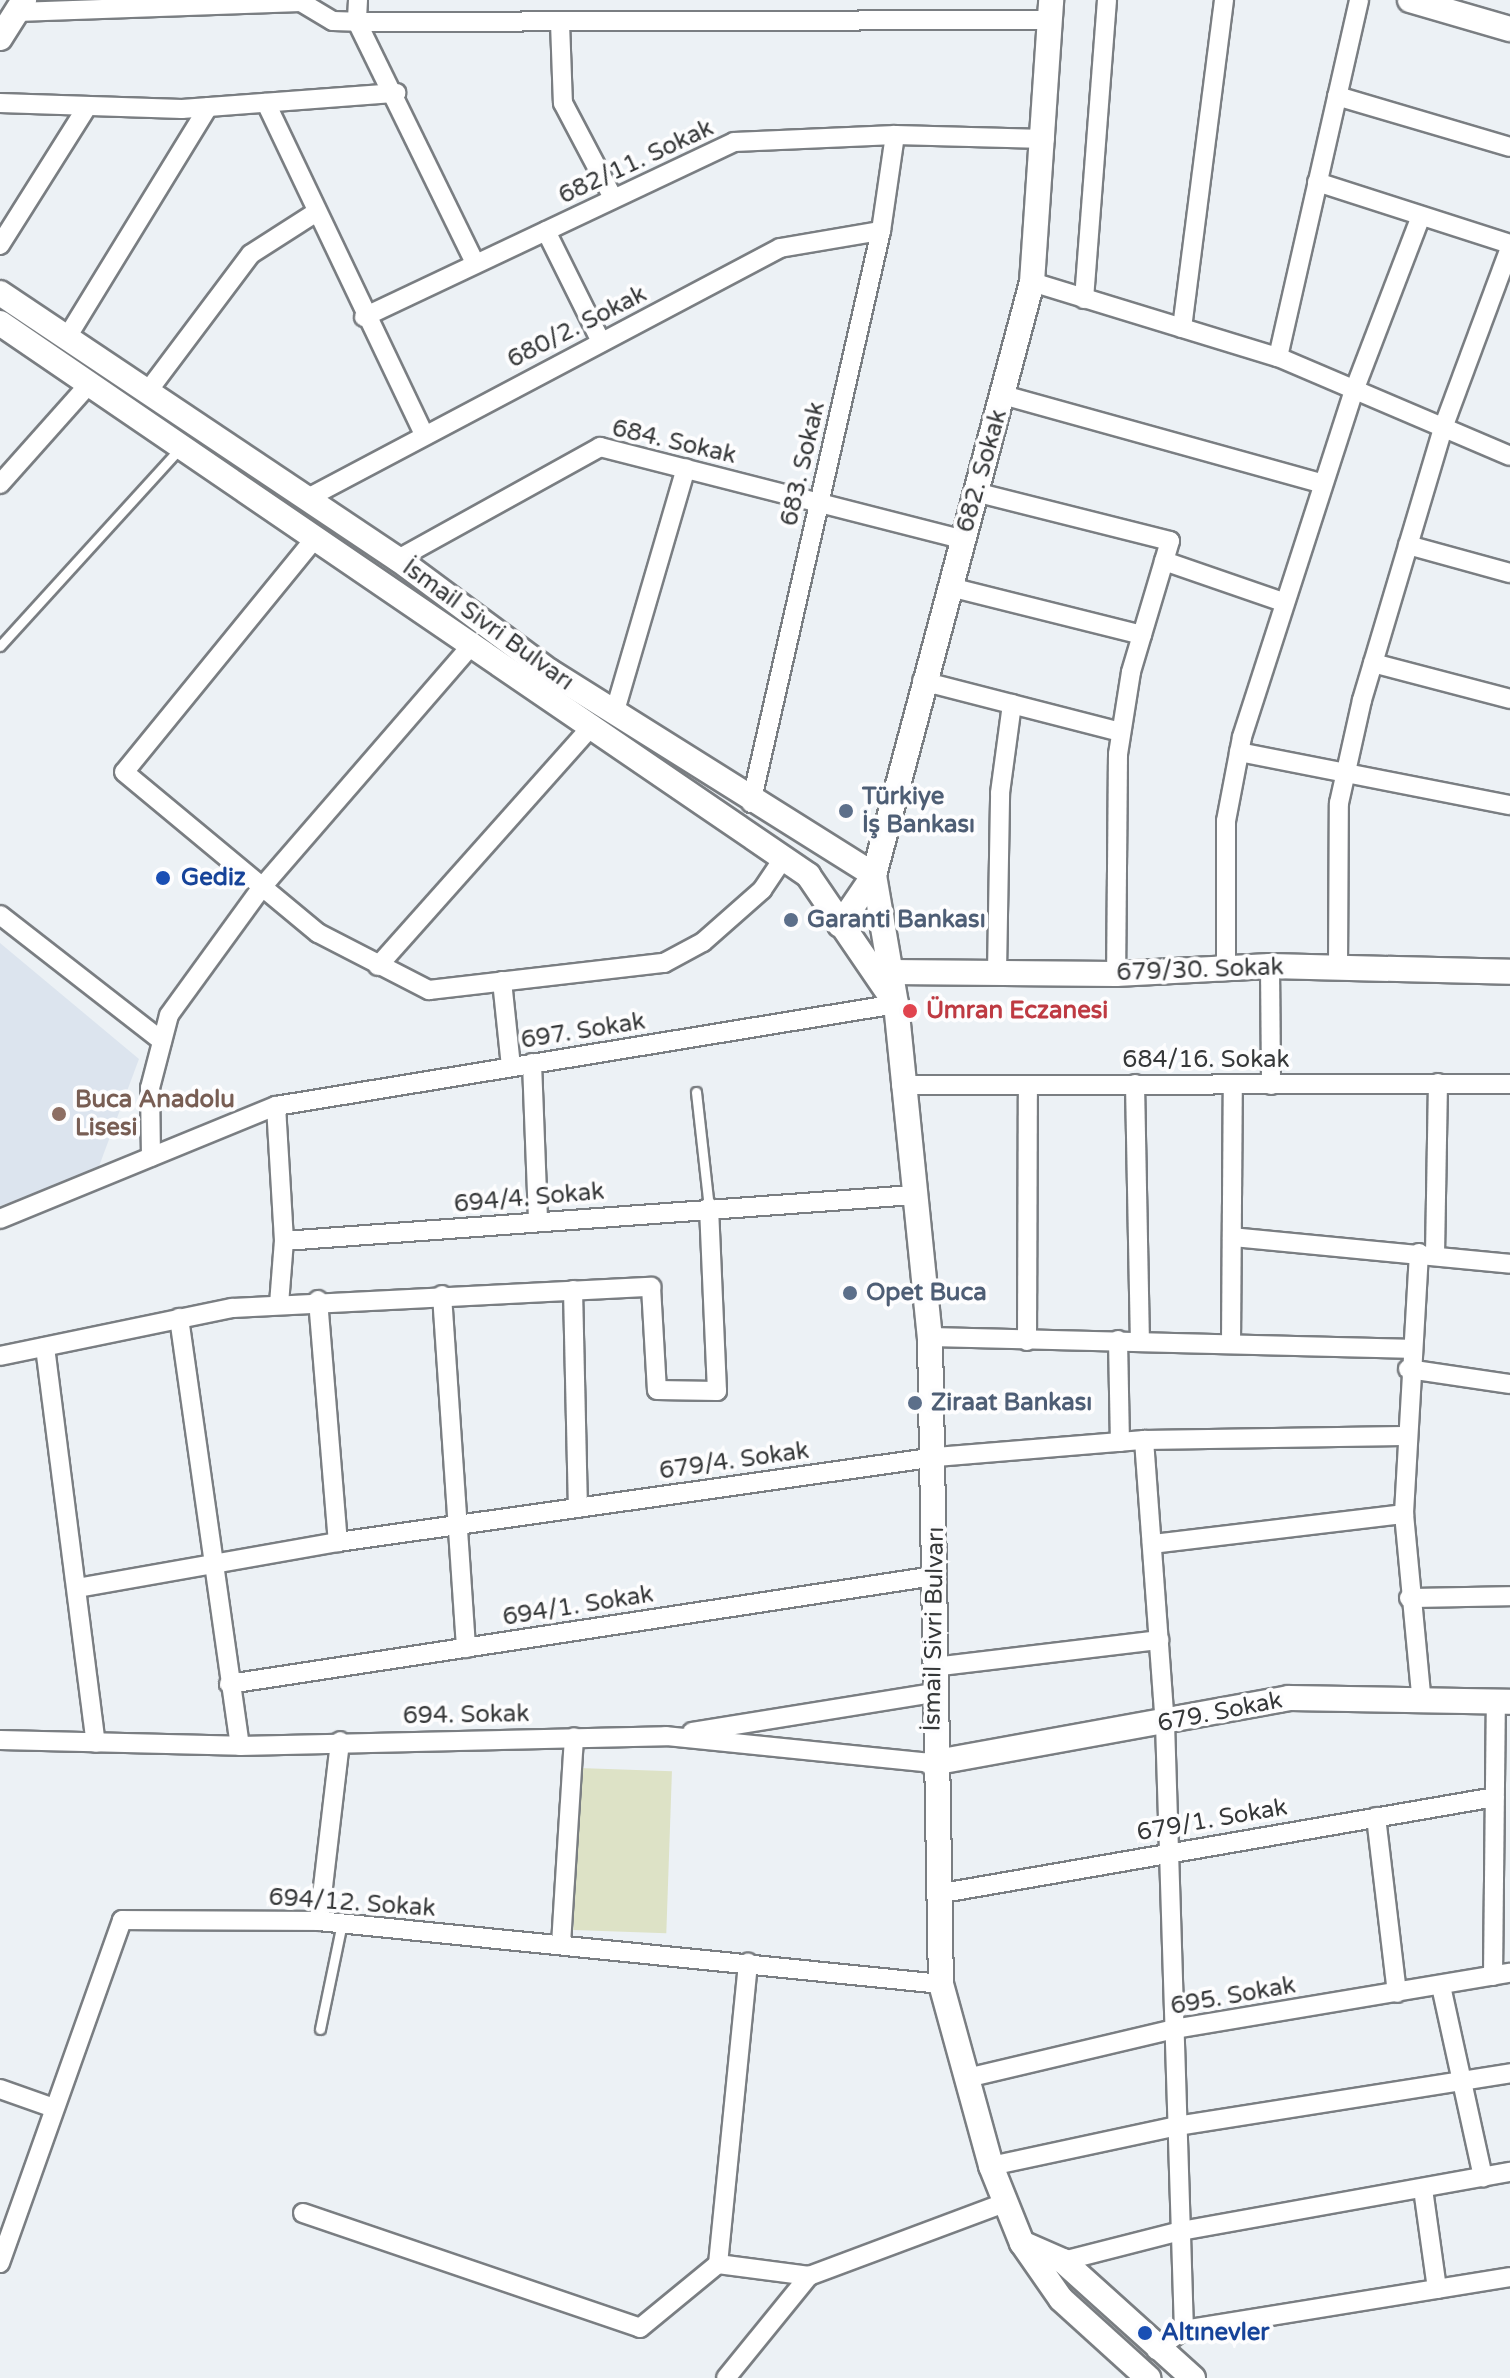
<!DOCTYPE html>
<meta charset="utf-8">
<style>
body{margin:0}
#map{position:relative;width:1510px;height:2378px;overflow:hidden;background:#ecf1f5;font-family:"Varela Round",sans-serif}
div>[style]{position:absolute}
.built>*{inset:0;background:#dce4ee}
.green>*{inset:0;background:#dde2c6;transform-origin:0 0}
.roads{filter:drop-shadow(2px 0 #7a7e82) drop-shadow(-2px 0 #7a7e82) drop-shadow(0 2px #7a7e82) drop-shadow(0 -2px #7a7e82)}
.lane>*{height:9px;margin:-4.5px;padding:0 4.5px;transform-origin:4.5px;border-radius:4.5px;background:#fff}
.street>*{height:18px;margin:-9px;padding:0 9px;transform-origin:9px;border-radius:9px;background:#fff}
.secondary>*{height:24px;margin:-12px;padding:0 12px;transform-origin:12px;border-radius:12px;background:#fff}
.dots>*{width:22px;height:22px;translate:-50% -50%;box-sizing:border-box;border:4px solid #fdfdfe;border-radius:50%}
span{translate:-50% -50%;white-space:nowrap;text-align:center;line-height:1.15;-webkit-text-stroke:8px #fdfdfe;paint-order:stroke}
.street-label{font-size:24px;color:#363839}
.service-label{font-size:24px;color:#4e5e75;font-weight:700}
.left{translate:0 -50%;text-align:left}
.transit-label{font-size:24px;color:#164399;font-weight:700}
.health-label{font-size:24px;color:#be3a42;font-weight:700}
.education-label{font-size:24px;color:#785e54;font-weight:700}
</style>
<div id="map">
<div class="built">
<i style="clip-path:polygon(0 943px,139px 1059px,98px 1169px,0 1206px)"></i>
</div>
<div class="green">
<i style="left:579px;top:1768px;width:93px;height:162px;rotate:2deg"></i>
</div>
<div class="roads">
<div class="lane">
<i style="left:0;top:646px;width:268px;rotate:-47.7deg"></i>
<i style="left:696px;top:1092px;width:116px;rotate:83.6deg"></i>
<i style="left:320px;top:2029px;width:108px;rotate:-78.3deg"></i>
</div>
<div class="street">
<i style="left:358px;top:0;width:22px;rotate:93deg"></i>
<i style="left:357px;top:22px;width:266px;rotate:63.9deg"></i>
<i style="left:17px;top:12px;width:284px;rotate:-2deg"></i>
<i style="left:301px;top:2px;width:37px;rotate:31deg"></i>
<i style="left:333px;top:21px;width:24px;rotate:2deg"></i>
<i style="left:357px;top:22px;width:694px;rotate:-0.17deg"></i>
<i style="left:560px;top:23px;width:80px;rotate:87.9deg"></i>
<i style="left:563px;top:103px;width:107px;rotate:62.2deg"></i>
<i style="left:1337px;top:96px;width:180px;rotate:16.4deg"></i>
<i style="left:0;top:103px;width:182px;rotate:1.9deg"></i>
<i style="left:182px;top:109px;width:215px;rotate:-4.3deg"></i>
<i style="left:266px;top:103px;width:365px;rotate:64.5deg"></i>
<i style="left:1317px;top:182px;width:203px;rotate:17.8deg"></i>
<i style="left:546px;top:231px;width:124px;rotate:63.6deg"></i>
<i style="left:0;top:245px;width:160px;rotate:-57.8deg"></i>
<i style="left:1032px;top:282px;width:257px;rotate:17deg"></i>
<i style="left:1278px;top:357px;width:252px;rotate:23.1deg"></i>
<i style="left:1084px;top:299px;width:300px;rotate:-85.6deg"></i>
<i style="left:364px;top:317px;width:409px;rotate:-25.3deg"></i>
<i style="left:734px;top:142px;width:161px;rotate:-2.5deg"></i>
<i style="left:895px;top:135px;width:150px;rotate:1.5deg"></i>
<i style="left:1182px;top:328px;width:331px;rotate:-82.7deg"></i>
<i style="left:66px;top:339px;width:272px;rotate:-58.5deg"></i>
<i style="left:1278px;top:357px;width:366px;rotate:-77.2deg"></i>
<i style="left:148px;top:391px;width:171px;rotate:-53.1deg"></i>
<i style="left:251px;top:254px;width:76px;rotate:-32.6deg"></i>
<i style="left:1003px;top:395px;width:332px;rotate:15.5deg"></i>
<i style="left:0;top:484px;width:135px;rotate:-48.3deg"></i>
<i style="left:975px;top:492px;width:201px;rotate:14.1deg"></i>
<i style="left:1170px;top:541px;width:137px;rotate:106.6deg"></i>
<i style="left:1131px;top:672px;width:83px;rotate:99deg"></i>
<i style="left:1118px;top:754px;width:220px;rotate:90.5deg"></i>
<i style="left:306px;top:499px;width:536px;rotate:-27.9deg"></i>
<i style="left:780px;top:248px;width:102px;rotate:-9.6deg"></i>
<i style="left:316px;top:537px;width:303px;rotate:129.2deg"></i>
<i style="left:124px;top:772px;width:252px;rotate:39.7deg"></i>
<i style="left:318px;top:933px;width:125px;rotate:27.2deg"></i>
<i style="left:429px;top:990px;width:237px;rotate:-6.6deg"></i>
<i style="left:664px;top:963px;width:44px;rotate:-28.3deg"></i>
<i style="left:703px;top:942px;width:79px;rotate:-41.4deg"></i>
<i style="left:762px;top:890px;width:40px;rotate:-56deg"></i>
<i style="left:1408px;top:545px;width:106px;rotate:15.4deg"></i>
<i style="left:398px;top:559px;width:231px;rotate:-29deg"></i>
<i style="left:600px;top:447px;width:374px;rotate:14.3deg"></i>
<i style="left:1164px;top:561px;width:126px;rotate:19deg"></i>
<i style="left:950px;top:587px;width:198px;rotate:14deg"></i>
<i style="left:1373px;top:663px;width:142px;rotate:14.7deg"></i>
<i style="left:922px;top:681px;width:205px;rotate:14.4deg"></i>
<i style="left:614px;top:714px;width:256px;rotate:-73.7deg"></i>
<i style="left:1239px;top:752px;width:276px;rotate:11.1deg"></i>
<i style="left:751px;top:803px;width:587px;rotate:-77.2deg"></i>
<i style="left:881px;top:231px;width:97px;rotate:-81.7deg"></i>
<i style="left:0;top:915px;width:205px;rotate:37.9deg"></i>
<i style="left:378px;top:966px;width:323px;rotate:-48.3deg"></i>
<i style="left:1226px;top:966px;width:145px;rotate:-90deg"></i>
<i style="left:1226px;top:821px;width:86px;rotate:-79.2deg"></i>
<i style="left:1242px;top:737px;width:367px;rotate:-72.1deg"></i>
<i style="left:1355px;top:388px;width:184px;rotate:-69deg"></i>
<i style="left:1270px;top:966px;width:119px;rotate:89.5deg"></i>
<i style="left:1338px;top:967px;width:164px;rotate:-89.7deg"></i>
<i style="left:1339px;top:803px;width:106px;rotate:-77.4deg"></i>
<i style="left:1362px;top:700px;width:284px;rotate:-73.4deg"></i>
<i style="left:1443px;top:428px;width:192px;rotate:-69.6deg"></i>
<i style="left:997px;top:972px;width:179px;rotate:-89deg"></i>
<i style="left:1000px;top:793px;width:90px;rotate:-82.3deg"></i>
<i style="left:502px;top:981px;width:86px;rotate:84deg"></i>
<i style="left:532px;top:1063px;width:159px;rotate:87.8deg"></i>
<i style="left:1135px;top:1084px;width:256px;rotate:88.9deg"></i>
<i style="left:901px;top:1085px;width:609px;rotate:-0.09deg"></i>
<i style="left:276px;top:1106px;width:135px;rotate:86.6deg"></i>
<i style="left:284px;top:1241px;width:632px;rotate:-4.18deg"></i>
<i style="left:151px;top:1157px;width:69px;rotate:-90.8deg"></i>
<i style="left:150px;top:1088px;width:75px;rotate:-75.4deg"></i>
<i style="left:169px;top:1015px;width:158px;rotate:-54deg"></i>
<i style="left:262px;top:887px;width:323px;rotate:-49.1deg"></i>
<i style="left:0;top:1219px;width:298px;rotate:-22.3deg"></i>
<i style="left:276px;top:1106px;width:628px;rotate:-9.34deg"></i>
<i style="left:1232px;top:1237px;width:279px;rotate:5.5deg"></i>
<i style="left:1419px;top:1253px;width:261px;rotate:93.3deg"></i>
<i style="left:1404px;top:1514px;width:182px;rotate:84.6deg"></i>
<i style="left:1435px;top:1254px;width:171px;rotate:-89deg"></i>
<i style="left:573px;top:1290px;width:218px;rotate:88.7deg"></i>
<i style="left:442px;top:1295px;width:354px;rotate:86.1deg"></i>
<i style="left:318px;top:1300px;width:243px;rotate:85.3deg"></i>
<i style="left:279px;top:1304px;width:63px;rotate:-85.5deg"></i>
<i style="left:179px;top:1318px;width:432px;rotate:81.9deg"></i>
<i style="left:930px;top:1337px;width:478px;rotate:1.4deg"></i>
<i style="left:1118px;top:1340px;width:102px;rotate:88.9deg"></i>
<i style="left:1027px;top:1341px;width:256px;rotate:-89.8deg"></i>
<i style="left:1231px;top:1344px;width:258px;rotate:-89.6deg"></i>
<i style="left:45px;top:1347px;width:399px;rotate:82.7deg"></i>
<i style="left:0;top:1356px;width:237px;rotate:-11.7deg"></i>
<i style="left:232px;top:1308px;width:420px;rotate:-2.9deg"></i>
<i style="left:651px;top:1287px;width:103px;rotate:86.7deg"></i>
<i style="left:657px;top:1390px;width:60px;rotate:1deg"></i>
<i style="left:717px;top:1391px;width:184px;rotate:-92.5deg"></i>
<i style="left:1408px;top:1369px;width:103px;rotate:8.4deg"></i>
<i style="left:1144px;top:1440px;width:284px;rotate:85.8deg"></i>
<i style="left:1165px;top:1723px;width:607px;rotate:88.21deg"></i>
<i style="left:1152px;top:1544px;width:254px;rotate:-6.8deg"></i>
<i style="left:77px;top:1588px;width:265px;rotate:-10deg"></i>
<i style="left:338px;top:1542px;width:604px;rotate:-8.09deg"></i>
<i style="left:936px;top:1457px;width:209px;rotate:-4.7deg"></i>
<i style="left:1144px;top:1440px;width:259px;rotate:-0.9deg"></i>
<i style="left:1409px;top:1598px;width:101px;rotate:-1.1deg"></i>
<i style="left:933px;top:1667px;width:228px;rotate:-6.8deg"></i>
<i style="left:229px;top:1684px;width:713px;rotate:-8.71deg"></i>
<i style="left:692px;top:1732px;width:244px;rotate:-9.2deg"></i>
<i style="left:0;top:1740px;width:240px;rotate:1.4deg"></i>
<i style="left:240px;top:1746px;width:426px;rotate:-1.3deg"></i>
<i style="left:666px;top:1736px;width:267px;rotate:5.8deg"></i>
<i style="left:1376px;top:1817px;width:177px;rotate:83.2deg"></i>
<i style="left:937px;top:1894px;width:566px;rotate:-9.86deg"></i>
<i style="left:319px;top:1921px;width:181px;rotate:-83.3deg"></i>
<i style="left:561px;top:1944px;width:207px;rotate:-86.4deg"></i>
<i style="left:1493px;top:1976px;width:275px;rotate:-89.4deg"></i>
<i style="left:1441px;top:1986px;width:196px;rotate:77.6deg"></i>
<i style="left:967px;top:2078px;width:213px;rotate:-13.3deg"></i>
<i style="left:1174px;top:2029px;width:341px;rotate:-9.5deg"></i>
<i style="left:0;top:2089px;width:57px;rotate:19.4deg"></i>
<i style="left:991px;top:2166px;width:190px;rotate:-12.1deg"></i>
<i style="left:1177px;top:2126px;width:337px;rotate:-9deg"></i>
<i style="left:1423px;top:2189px;width:101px;rotate:82deg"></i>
<i style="left:303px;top:2213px;width:356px;rotate:18.8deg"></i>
<i style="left:640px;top:2328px;width:101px;rotate:-39.4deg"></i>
<i style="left:718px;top:2264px;width:92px;rotate:7.5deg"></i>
<i style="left:1063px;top:2261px;width:122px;rotate:-14.3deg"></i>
<i style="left:1181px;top:2231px;width:334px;rotate:-10.2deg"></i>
<i style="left:0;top:2263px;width:364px;rotate:-70.4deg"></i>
<i style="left:122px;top:1920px;width:197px;rotate:0.3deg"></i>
<i style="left:319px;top:1921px;width:625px;rotate:5.78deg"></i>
<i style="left:718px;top:2264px;width:303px;rotate:-84.3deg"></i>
<i style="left:1156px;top:2350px;width:34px;rotate:-36deg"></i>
<i style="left:1184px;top:2330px;width:330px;rotate:-9.2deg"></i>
<i style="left:726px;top:2378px;width:132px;rotate:-50.9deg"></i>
<i style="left:809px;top:2276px;width:208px;rotate:-20.5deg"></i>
</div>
<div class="secondary">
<i style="left:1410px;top:0;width:104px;rotate:16.2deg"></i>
<i style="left:0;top:38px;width:45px;rotate:-57.7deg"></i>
<i style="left:0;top:293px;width:479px;rotate:33.8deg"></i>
<i style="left:398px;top:559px;width:188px;rotate:36.6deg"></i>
<i style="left:549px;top:671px;width:384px;rotate:32.1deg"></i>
<i style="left:874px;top:875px;width:131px;rotate:80.3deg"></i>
<i style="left:896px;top:1004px;width:335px;rotate:84.2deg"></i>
<i style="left:930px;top:1337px;width:647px;rotate:89.03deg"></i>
<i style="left:941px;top:1984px;width:189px;rotate:74.6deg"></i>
<i style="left:991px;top:2166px;width:83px;rotate:68.1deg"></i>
<i style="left:1022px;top:2243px;width:68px;rotate:55.1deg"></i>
<i style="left:1061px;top:2299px;width:118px;rotate:42.2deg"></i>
<i style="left:0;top:323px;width:979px;rotate:34.34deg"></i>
<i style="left:808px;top:875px;width:145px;rotate:55.7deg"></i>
<i style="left:840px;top:925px;width:60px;rotate:-55.8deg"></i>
<i style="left:874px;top:875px;width:614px;rotate:-75.08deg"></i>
<i style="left:1032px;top:282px;width:283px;rotate:-86.1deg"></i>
<i style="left:890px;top:972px;width:226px;rotate:0.5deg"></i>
<i style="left:1116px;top:974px;width:154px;rotate:-3deg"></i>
<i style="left:1270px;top:966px;width:240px;rotate:1.4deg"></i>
<i style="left:932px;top:1763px;width:362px;rotate:-10.3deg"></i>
<i style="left:1288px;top:1698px;width:222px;rotate:1deg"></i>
<i style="left:1024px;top:2244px;width:43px;rotate:23.6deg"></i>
<i style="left:1063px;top:2261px;width:175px;rotate:42deg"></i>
</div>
</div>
<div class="dots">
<i style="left:846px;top:811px;background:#5c6f8a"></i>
<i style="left:163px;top:878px;background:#1a4fb4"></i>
<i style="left:791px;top:920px;background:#5c6f8a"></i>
<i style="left:910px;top:1011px;background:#e0444e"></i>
<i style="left:59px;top:1114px;background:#8d6e63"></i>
<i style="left:850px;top:1293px;background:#5c6f8a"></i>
<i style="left:915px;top:1403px;background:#5c6f8a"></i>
<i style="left:1145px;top:2333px;background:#1a4fb4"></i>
</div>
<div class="street-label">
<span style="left:636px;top:162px;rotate:-25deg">682/11. Sokak</span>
<span style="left:577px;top:327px;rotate:-27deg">680/2. Sokak</span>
<span style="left:674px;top:442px;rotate:13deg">684. Sokak</span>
<span style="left:803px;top:464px;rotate:-77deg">683. Sokak</span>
<span style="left:982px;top:471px;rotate:-74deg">682. Sokak</span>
<span style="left:488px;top:625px;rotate:36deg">İsmail Sivri Bulvarı</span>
<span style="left:1200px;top:970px;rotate:-2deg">679/30. Sokak</span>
<span style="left:583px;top:1031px;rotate:-9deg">697. Sokak</span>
<span style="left:1206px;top:1060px">684/16. Sokak</span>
<span style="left:529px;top:1198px;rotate:-5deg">694/4. Sokak</span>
<span style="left:734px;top:1461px;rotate:-8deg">679/4. Sokak</span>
<span style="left:578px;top:1606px;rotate:-9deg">694/1. Sokak</span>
<span style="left:934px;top:1629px;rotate:-89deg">İsmail Sivri Bulvarı</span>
<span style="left:1220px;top:1712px;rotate:-11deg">679. Sokak</span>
<span style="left:466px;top:1715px;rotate:-1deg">694. Sokak</span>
<span style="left:1212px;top:1820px;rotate:-10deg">679/1. Sokak</span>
<span style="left:352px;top:1903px;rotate:4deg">694/12. Sokak</span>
<span style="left:1233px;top:1996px;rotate:-10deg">695. Sokak</span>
</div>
<div class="service-label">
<span class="left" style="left:862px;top:811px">Türkiye<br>İş Bankası</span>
<span class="left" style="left:807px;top:920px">Garanti Bankası</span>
<span class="left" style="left:866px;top:1293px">Opet Buca</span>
<span class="left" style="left:931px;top:1403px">Ziraat Bankası</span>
</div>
<div class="transit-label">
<span class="left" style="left:181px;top:878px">Gediz</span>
<span class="left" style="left:1161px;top:2333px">Altınevler</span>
</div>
<div class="health-label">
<span class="left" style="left:926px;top:1011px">Ümran Eczanesi</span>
</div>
<div class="education-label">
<span class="left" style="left:75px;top:1114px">Buca Anadolu<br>Lisesi</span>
</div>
</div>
